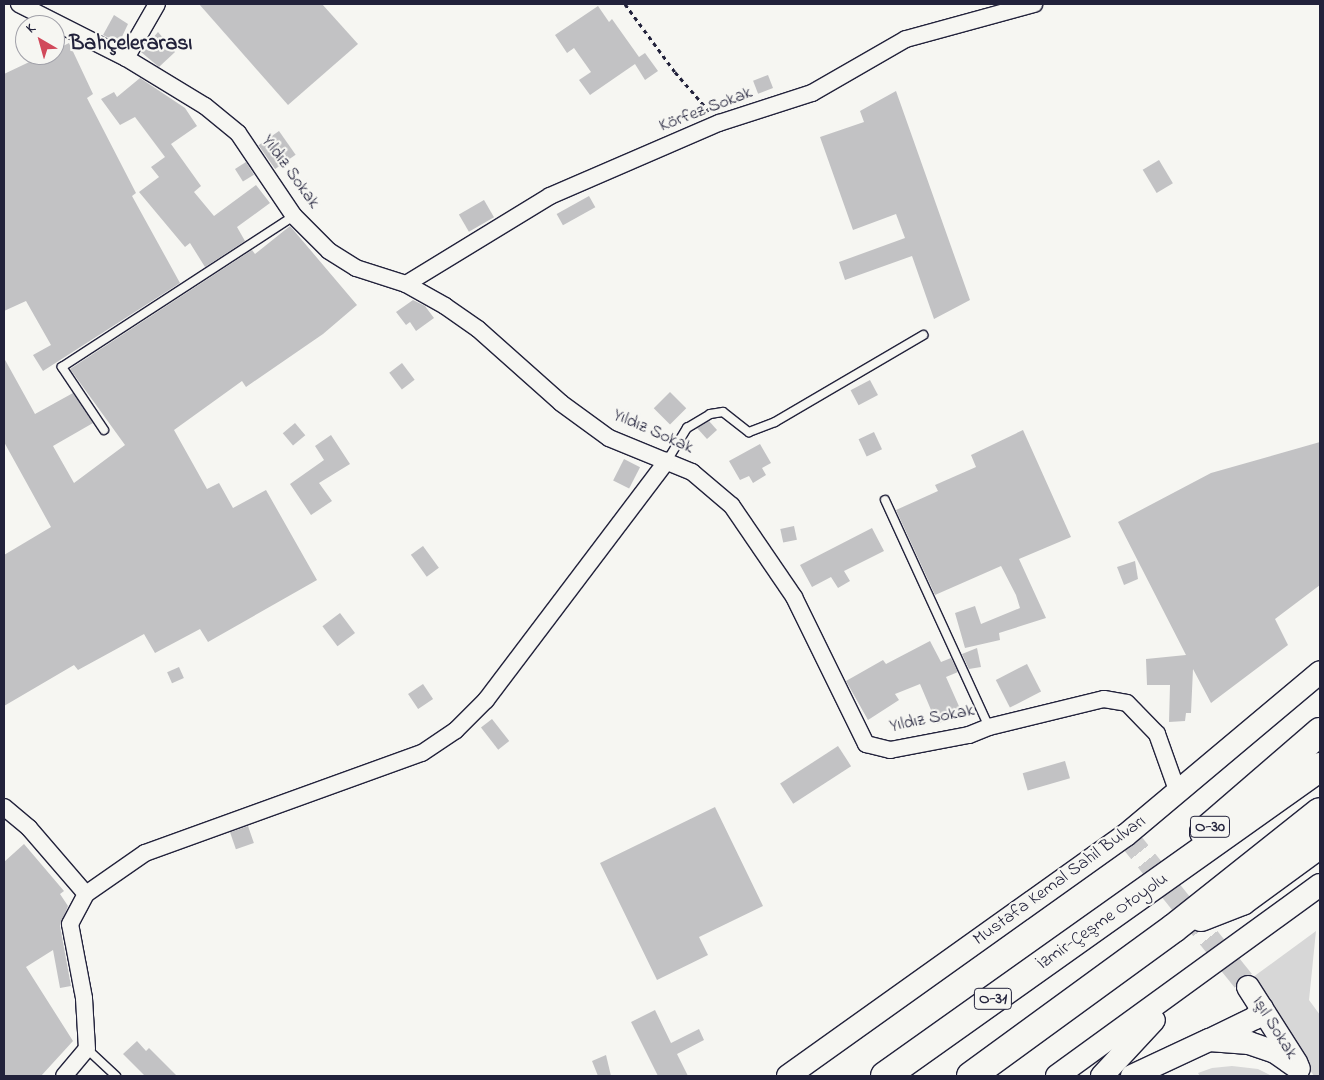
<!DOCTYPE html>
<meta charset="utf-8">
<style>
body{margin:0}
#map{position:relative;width:1324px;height:1080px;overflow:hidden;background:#f6f6f2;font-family:"Indie Flower",sans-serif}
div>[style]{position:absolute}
.green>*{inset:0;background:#d7d7d7}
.building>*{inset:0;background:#c2c2c4;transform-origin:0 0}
.secondary-tunnel>*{height:22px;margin-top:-11px;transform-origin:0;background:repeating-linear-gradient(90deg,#cccccd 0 22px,transparent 0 33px)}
.path>*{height:3px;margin-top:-1.5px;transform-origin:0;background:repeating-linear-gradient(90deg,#22223b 0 4px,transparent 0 8px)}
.roads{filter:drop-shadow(1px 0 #22223b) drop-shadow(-1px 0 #22223b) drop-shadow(0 1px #22223b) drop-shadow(0 -1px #22223b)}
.lane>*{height:8px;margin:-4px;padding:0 4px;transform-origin:4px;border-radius:4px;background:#f6f6f2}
.street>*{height:16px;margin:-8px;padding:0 8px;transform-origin:8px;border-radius:8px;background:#f6f6f2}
.secondary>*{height:22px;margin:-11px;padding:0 11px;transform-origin:11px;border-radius:11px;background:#f6f6f2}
.highway>*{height:28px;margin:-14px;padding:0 14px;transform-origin:14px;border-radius:14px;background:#f6f6f2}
span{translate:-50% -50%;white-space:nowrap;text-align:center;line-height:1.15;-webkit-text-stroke:4.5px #f6f6f2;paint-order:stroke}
.shield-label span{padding:1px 4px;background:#f6f6f2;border:1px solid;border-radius:4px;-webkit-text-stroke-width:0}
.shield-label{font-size:16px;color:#22223b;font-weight:700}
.street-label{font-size:18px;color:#22223b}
.district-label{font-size:22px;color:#22223b;font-weight:700}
.frame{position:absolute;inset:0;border:5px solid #22223b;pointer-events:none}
.north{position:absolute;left:15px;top:15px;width:50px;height:50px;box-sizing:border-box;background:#f6f6f2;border:1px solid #a1a1a9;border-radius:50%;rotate:322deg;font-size:14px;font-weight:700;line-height:20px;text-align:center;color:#22223b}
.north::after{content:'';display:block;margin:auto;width:18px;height:22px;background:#d1495b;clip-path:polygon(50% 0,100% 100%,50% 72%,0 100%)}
</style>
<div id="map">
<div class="green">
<i style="clip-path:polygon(1316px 931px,1309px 1000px,1320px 1015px,1320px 1076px,1314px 1076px,1249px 980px)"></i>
<i style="clip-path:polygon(1232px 1066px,1258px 1069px,1272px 1076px,1200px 1076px,1198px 1073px,1212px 1068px)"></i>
</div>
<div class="building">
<i style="clip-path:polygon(199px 4px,322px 4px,358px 44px,288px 105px)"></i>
<i style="clip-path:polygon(598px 6px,609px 22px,612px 19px,639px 57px,645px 53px,658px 71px,645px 80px,635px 64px,590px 95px,579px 80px,591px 72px,574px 48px,567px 53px,555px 35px)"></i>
<i style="clip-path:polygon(114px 15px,128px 24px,119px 43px,103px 35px)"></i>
<i style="clip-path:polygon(158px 32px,175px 52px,159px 67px,141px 52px)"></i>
<i style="clip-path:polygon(69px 43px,93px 94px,87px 98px,136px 193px,132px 196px,180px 283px,43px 371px,33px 355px,51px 345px,26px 301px,4px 311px,4px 74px,44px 55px,55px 55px,55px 50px)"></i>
<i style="left:768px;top:75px;width:14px;height:16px;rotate:69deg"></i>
<i style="clip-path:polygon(140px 78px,185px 108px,197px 126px,171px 144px,201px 186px,194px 192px,214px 216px,256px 185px,270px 203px,237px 227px,245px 241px,205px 267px,190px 243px,185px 247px,139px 192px,159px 177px,151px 167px,165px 157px,135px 117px,120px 125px,101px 99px,114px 92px,117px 97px)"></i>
<i style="clip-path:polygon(896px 91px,970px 300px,934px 319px,912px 256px,845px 280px,839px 262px,905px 238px,896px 214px,853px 230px,820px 137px,864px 122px,860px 111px)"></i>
<i style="left:279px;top:131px;width:29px;height:25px;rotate:55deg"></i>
<i style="left:1159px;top:160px;width:27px;height:19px;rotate:59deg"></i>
<i style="left:246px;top:162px;width:15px;height:13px;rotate:58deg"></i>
<i style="left:589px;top:196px;width:13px;height:37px;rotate:61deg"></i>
<i style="left:484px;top:200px;width:20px;height:29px;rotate:60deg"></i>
<i style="clip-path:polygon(290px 226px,357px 305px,323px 334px,246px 387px,242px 381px,174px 430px,207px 489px,219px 483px,233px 508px,266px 490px,317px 580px,208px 642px,200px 629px,155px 653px,144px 634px,78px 670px,74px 665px,4px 706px,4px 555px,51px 527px,4px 442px,4px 358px,35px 414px,73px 393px,93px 423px,53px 446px,74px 483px,125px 445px,70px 369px,252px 250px,255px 254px)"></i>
<i style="clip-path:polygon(413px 300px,425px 306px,434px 318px,416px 331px,410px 322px,406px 325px,396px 312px)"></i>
<i style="left:402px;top:363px;width:21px;height:16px;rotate:53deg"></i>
<i style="left:870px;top:380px;width:17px;height:22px;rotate:62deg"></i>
<i style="left:670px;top:392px;width:23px;height:23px;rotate:45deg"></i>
<i style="clip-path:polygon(709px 421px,717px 430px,707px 439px,697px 428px)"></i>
<i style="left:295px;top:423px;width:16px;height:16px;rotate:50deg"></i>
<i style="clip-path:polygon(1023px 430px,1071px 537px,1019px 559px,1046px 618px,999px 633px,1000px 640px,965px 648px,955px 613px,975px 606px,981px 624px,1020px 608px,1016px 595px,1001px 566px,935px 595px,896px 510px,938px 491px,935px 485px,976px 467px,971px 455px)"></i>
<i style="left:874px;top:432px;width:19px;height:17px;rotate:65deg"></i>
<i style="clip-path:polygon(331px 435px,350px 464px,319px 483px,332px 501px,311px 515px,290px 484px,324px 460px,315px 446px)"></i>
<i style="clip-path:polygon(1320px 442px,1320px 585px,1275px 619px,1288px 645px,1211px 703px,1193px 669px,1191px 713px,1186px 713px,1185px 721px,1169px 722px,1170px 685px,1147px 685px,1146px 659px,1186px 655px,1118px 522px,1211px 473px)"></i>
<i style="clip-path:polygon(760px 444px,771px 463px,762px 468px,766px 475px,753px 483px,749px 476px,740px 480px,729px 461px)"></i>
<i style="left:624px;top:459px;width:18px;height:24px;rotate:27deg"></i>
<i style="left:794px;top:526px;width:14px;height:14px;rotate:78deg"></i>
<i style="clip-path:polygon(872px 528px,884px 551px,844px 571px,850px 581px,838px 588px,831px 577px,812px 587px,800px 565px)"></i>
<i style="left:423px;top:546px;width:27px;height:15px;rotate:54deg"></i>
<i style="clip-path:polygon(1135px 561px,1138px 579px,1124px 585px,1117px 567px)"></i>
<i style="left:340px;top:613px;width:25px;height:22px;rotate:53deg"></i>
<i style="clip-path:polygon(930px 641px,941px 662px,951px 658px,958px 672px,946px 677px,962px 713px,937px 724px,920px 684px,895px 694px,899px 700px,868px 720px,846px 681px,883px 660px,886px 664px)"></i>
<i style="clip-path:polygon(977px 648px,981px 667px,969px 669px,962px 654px)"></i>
<i style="left:1027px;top:664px;width:31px;height:35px;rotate:63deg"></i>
<i style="left:179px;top:667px;width:12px;height:13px;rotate:66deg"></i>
<i style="left:423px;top:684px;width:18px;height:18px;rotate:56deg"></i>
<i style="left:492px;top:719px;width:28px;height:14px;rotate:52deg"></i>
<i style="left:838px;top:746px;width:24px;height:69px;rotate:57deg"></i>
<i style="left:1065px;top:761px;width:18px;height:44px;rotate:74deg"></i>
<i style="clip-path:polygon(715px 807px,763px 906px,699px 937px,708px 955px,657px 980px,600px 863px)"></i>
<i style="left:248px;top:826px;width:18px;height:19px;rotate:71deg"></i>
<i style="clip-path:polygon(24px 844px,64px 891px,60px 894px,68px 906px,60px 926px,71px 986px,60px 988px,53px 950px,26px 967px,73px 1041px,41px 1076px,4px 1076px,4px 862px)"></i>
<i style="clip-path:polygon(655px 1010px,671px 1043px,699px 1029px,704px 1040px,677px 1054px,688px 1076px,658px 1076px,631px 1022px)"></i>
<i style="clip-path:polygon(137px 1041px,146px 1051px,149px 1048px,177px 1076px,145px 1076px,123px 1054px)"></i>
<i style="clip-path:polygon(606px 1055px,611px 1076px,598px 1076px,592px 1061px)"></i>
</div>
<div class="secondary-tunnel">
<i style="left:1126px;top:835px;width:195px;rotate:51.2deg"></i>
</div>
<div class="path">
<i style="left:625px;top:4px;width:84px;rotate:53.7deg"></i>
<i style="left:675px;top:72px;width:52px;rotate:48.9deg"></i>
</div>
<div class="roads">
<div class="lane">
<i style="left:104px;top:430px;width:76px;rotate:-123.7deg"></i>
<i style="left:62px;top:367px;width:277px;rotate:-33.1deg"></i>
<i style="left:667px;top:461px;width:39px;rotate:-59deg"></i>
<i style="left:687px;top:428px;width:27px;rotate:-31deg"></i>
<i style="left:710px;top:414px;width:13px;rotate:-9deg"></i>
<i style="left:723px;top:412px;width:33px;rotate:38deg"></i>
<i style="left:749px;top:432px;width:28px;rotate:-21deg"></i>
<i style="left:775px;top:422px;width:172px;rotate:-30.4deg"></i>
<i style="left:885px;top:500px;width:250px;rotate:65.4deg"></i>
<i style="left:87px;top:1049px;width:40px;rotate:43deg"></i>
</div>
<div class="street">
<i style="left:19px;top:4px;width:120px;rotate:26.8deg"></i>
<i style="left:126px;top:58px;width:92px;rotate:31.3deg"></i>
<i style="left:205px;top:106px;width:43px;rotate:39.3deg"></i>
<i style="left:238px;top:133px;width:100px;rotate:56deg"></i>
<i style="left:294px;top:216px;width:49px;rotate:45deg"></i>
<i style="left:329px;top:251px;width:32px;rotate:32deg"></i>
<i style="left:356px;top:268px;width:52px;rotate:17.7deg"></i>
<i style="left:406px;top:284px;width:45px;rotate:29.4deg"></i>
<i style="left:445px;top:306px;width:40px;rotate:34.9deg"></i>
<i style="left:478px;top:329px;width:111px;rotate:41.7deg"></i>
<i style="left:561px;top:403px;width:59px;rotate:36.1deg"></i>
<i style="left:609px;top:438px;width:90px;rotate:22.3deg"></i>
<i style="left:692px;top:472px;width:52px;rotate:40.4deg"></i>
<i style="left:732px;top:506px;width:110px;rotate:55.7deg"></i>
<i style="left:794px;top:597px;width:164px;rotate:63.9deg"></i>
<i style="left:866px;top:744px;width:25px;rotate:14deg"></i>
<i style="left:890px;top:750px;width:80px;rotate:-10.8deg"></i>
<i style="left:969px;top:735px;width:22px;rotate:-22deg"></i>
<i style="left:989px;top:727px;width:118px;rotate:-13.7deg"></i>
<i style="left:1104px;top:699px;width:23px;rotate:10deg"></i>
<i style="left:1127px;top:703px;width:43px;rotate:45.9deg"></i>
<i style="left:1157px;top:734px;width:63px;rotate:70.4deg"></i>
<i style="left:126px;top:58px;width:62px;rotate:-60.1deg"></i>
<i style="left:406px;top:284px;width:169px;rotate:-31.4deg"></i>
<i style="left:550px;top:196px;width:184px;rotate:-23.4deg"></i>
<i style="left:719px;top:123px;width:98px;rotate:-17.9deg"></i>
<i style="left:812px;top:93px;width:108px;rotate:-29.9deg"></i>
<i style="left:906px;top:39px;width:133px;rotate:-15.3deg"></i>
<i style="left:4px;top:807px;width:33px;rotate:40deg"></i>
<i style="left:29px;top:828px;width:87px;rotate:49.2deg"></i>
<i style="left:64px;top:1076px;width:35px;rotate:-50deg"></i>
<i style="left:87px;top:1049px;width:51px;rotate:-93.4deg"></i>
<i style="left:84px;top:998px;width:75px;rotate:-100.7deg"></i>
<i style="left:70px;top:924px;width:34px;rotate:-62deg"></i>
<i style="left:86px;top:894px;width:72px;rotate:-34.8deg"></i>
<i style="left:145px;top:853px;width:294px;rotate:-19.9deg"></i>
<i style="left:422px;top:753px;width:41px;rotate:-34.1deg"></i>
<i style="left:456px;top:730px;width:42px;rotate:-45deg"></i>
<i style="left:486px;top:700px;width:300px;rotate:-52.9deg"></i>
</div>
<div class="secondary">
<i style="left:1248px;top:987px;width:91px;rotate:57.5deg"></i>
<i style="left:1212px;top:1039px;width:48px;rotate:-26deg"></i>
<i style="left:1255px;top:1018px;width:12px;rotate:-55deg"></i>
<i style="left:788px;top:1076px;width:415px;rotate:-35.5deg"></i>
<i style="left:1126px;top:835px;width:253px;rotate:-40deg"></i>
<i style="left:1057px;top:1076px;width:325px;rotate:-36deg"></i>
<i style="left:1102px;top:1076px;width:76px;rotate:-47.1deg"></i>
<i style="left:1132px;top:1076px;width:85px;rotate:-25.1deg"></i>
<i style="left:1209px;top:1040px;width:40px;rotate:4.3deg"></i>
<i style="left:1249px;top:1043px;width:28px;rotate:19deg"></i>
<i style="left:1275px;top:1052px;width:29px;rotate:35deg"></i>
</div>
<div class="highway">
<i style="left:1204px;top:832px;width:153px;rotate:-40.8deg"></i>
<i style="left:1201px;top:917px;width:44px;rotate:-21.3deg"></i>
<i style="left:1242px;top:901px;width:97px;rotate:-36.2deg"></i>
<i style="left:885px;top:1076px;width:534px;rotate:-35.39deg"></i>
<i style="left:971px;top:1076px;width:251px;rotate:-36.1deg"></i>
<i style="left:1174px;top:928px;width:186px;rotate:-38.5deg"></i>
</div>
</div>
<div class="shield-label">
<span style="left:1210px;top:827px">O-30</span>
<span style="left:993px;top:999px">O-31</span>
</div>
<div class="street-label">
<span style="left:706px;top:110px;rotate:-21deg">Körfez Sokak</span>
<span style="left:290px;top:172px;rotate:54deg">Yıldız Sokak</span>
<span style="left:653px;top:432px;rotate:24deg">Yıldız Sokak</span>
<span style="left:932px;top:719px;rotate:-11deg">Yıldız Sokak</span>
<span style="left:1060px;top:881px;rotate:-36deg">Mustafa Kemal Sahil Bulvarı</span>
<span style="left:1103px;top:922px;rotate:-35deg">İzmir-Çeşme Otoyolu</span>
<span style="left:1274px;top:1028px;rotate:58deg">Işıl Sokak</span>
</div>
<div class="district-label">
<span style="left:131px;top:45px">Bahçelerarası</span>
</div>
<div class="frame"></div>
<div class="north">K</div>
</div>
